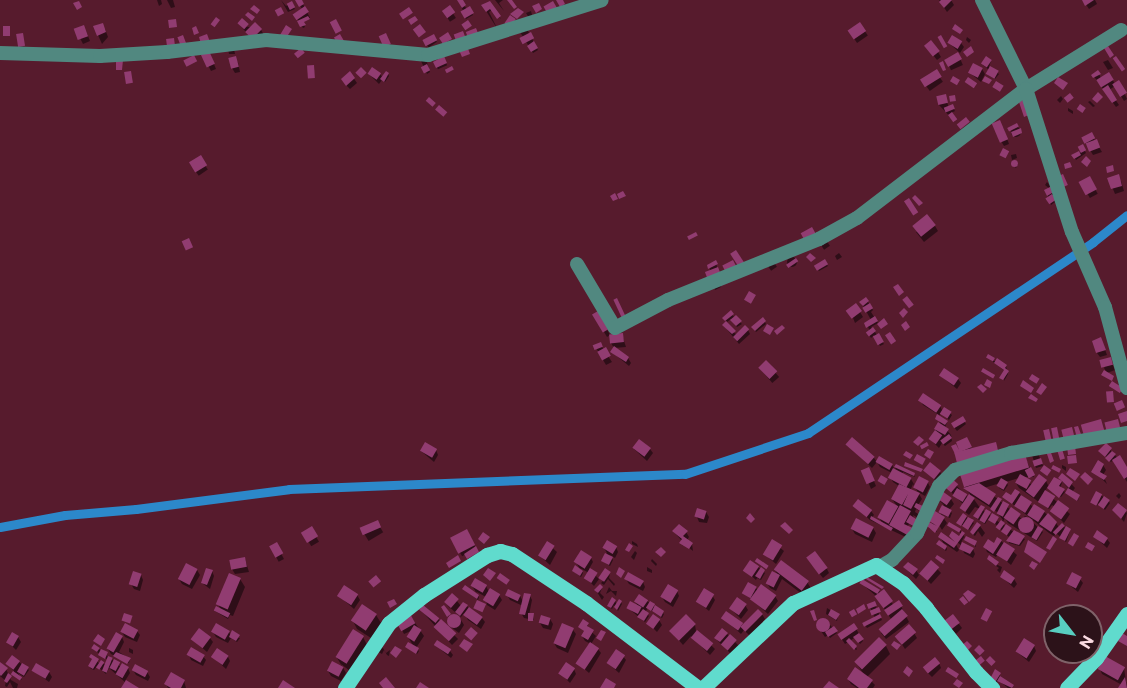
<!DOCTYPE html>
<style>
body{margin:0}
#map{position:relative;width:1127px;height:688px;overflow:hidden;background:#571b2d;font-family:Commissioner,sans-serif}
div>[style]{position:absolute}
.shadow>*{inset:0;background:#0007;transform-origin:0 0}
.round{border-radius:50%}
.canal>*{height:9px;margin:-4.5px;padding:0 4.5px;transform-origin:4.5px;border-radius:4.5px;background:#2c88ca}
.building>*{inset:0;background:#913c71;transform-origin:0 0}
.minor>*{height:14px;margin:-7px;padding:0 7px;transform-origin:7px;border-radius:7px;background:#518880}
.major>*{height:15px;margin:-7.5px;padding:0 7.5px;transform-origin:7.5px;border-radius:7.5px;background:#60dbcd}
span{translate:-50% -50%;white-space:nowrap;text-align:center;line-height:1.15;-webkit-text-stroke:4.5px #2c1219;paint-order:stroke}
.north{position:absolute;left:1043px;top:604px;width:60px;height:60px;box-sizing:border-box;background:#2c1219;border:2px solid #7f6269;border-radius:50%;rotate:121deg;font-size:16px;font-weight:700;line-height:24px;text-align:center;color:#fbdbe2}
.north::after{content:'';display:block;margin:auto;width:21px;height:27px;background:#58cec0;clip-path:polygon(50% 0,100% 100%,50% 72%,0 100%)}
</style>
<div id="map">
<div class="shadow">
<i style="clip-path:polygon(157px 0,161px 0,162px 4px,159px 6px)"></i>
<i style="clip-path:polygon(167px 0,173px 0,175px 7px,171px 8px)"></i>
<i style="clip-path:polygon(281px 0,286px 6px,291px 3px,295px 9px,288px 12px)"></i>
<i style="clip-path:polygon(297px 0,301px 0,310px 18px,303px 22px,305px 27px,303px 28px,294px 14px,302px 9px)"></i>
<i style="clip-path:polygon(459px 0,467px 9px,469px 8px,473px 15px,466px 19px)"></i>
<i style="clip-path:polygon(495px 0,503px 0,499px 3px,504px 11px)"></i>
<i style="clip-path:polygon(939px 0,951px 0,954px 5px,947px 12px)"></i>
<i style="clip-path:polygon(1083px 0,1095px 0,1097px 4px,1089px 9px)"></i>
<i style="clip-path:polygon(490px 3px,501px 19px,492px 10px,489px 12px,498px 30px,483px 6px)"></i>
<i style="left:449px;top:7px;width:13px;height:7px;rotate:58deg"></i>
<i style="clip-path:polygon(531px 11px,532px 15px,534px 19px,529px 18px,526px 13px)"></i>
<i style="left:860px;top:24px;width:14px;height:13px;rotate:56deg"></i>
<i style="clip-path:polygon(240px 25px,261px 30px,264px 35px,255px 43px)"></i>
<i style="clip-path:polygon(105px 29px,108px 37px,102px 44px,98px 35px)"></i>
<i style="clip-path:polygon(527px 29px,538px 50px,533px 53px,520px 32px)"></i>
<i style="clip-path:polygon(76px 30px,86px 31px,90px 41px,83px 44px)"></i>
<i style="left:433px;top:36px;width:7px;height:10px;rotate:56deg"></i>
<i style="clip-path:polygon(967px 37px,971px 40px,969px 43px,966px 40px)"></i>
<i style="clip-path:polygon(949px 43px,961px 43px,964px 47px,960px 53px)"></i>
<i style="clip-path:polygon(228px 49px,234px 49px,235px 54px,229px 54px)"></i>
<i style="clip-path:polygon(929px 50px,938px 52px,941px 57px,937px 60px)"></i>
<i style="left:958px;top:54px;width:12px;height:13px;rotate:66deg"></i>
<i style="clip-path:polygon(203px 55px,211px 57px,216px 69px,211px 71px)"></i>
<i style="left:444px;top:58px;width:8px;height:10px;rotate:67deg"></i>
<i style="clip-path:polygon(426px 59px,430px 72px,427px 74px,421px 61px)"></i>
<i style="clip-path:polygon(1108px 60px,1113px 68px,1108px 70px,1103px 62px)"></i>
<i style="clip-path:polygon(991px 61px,989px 67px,999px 74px,995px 79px,988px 75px,989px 70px,983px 65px)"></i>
<i style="clip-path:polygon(238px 62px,240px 72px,235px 73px,232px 68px)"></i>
<i style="clip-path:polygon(982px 69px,985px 74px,981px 82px,970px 73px)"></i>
<i style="left:936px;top:72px;width:12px;height:16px;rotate:55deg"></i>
<i style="clip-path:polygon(1098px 72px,1101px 78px,1109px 74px,1115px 84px,1119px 82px,1127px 99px,1124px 101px,1115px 86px,1109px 90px,1119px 105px,1116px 107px,1093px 75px)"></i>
<i style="clip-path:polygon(350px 73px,357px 83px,350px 89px,345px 84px)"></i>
<i style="clip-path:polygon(369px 74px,380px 74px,383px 78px,388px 74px,389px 76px,385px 82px,382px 80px,379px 84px)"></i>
<i style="clip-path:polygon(945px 96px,949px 108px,952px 106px,955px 111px,951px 113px,955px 122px,939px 105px)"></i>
<i style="clip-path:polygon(1061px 96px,1063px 99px,1060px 103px,1057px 100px)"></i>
<i style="clip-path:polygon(1090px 101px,1095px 106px,1093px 107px,1088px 102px)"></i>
<i style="clip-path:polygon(1068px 108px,1073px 111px,1073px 114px,1068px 111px)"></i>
<i class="round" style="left:1011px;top:127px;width:10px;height:10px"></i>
<i style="clip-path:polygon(1003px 127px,1009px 144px,1004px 146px,1001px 141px)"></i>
<i style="clip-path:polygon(1091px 134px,1102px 152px,1093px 155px,1083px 138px)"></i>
<i style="clip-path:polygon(1082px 146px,1086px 153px,1076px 160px,1073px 155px,1082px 151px)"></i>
<i style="clip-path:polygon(1016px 154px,1017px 158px,1012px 160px,1011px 155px)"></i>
<i style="left:200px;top:158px;width:14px;height:11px;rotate:56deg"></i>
<i style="clip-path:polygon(1013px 160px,1018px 164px,1016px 168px,1011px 163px)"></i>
<i style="left:1089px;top:178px;width:18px;height:9px;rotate:61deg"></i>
<i style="clip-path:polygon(1109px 179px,1121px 181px,1124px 191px,1115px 194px)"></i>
<i style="clip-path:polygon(1047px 182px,1056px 193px,1051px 196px,1055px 202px,1051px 205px,1046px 191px,1050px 189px,1045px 185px)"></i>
<i style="clip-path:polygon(935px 226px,938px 231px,924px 242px,916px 232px)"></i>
<i style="left:826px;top:240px;width:7px;height:7px;rotate:56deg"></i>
<i style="clip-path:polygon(839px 253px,842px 257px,837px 260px,835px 256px)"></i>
<i class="round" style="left:787px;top:257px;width:10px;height:10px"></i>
<i style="left:773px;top:261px;width:7px;height:7px;rotate:56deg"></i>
<i style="clip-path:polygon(824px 261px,828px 266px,819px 271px,816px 266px)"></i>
<i style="clip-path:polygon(716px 262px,721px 287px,715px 290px,709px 265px)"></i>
<i style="clip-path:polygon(861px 302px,868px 302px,873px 310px,871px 312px,878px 323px,871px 327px,884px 344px,880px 346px,874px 335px,871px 338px,868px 333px,870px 331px,866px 323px,871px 320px)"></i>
<i style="clip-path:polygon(842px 303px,850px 310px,860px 312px,863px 317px,855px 323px,850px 310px)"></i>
<i style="clip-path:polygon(598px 313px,610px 335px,607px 337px,594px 315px)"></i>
<i style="clip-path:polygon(732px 315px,742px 324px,737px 327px,731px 319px,727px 322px,724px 318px)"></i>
<i style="clip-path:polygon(763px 319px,766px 324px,756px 332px,753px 328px)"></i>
<i style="clip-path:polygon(725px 327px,736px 334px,748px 330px,750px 334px,739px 344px)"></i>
<i style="clip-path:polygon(622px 335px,626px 347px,614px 348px,611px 343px)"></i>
<i style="clip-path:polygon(600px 344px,612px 362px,606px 365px,595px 346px)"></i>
<i style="clip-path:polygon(1103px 344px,1107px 355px,1100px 357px,1097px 353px)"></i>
<i style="clip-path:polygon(612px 352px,628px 358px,631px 363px,629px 366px)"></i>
<i style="clip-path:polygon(988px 358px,1006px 366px,1008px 374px,1004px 381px,1005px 371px)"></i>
<i style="clip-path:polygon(1110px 359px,1115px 370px,1107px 373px,1104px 368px)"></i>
<i style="left:766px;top:362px;width:20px;height:9px;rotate:49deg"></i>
<i style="clip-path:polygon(941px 376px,958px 379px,961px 383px,957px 389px)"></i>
<i style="clip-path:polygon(923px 395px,940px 406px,943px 412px,945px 409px,952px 415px,949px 420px,941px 413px,938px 417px,947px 422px,945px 428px,951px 435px,952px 441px,945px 446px,942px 443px,939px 448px,930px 439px,940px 422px,937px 419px,939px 415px,923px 405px,920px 400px)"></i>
<i style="clip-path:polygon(962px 418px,966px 424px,957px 431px,953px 426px)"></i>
<i style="clip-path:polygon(evenodd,958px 442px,969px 443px,973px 451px,995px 444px,1000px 452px,1024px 455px,1034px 477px,1023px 477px,1033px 486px,1046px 481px,1049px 487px,1058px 481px,1062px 483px,1060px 488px,1065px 492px,1061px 497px,1048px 486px,1045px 491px,1070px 514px,1064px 523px,1052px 511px,1055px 507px,1052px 505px,1049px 509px,1019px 488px,1016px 483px,1019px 478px,1006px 482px,1008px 485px,1004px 491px,999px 488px,1000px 483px,984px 488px,1022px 519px,1025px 516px,1027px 517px,1043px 532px,1037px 541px,1008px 523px,1005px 518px,1002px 523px,1006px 527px,1025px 539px,1020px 546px,1009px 543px,1010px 538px,989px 518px,985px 524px,976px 518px,980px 509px,975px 507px,969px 515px,965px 512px,964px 505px,944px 485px,956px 485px,968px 498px,970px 494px,965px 488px,953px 446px,960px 456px,963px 454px,958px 442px,971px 495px,996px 511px,1003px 520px,1000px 523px,980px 508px,971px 495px)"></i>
<i style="clip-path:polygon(848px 445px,874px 458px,877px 462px,872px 468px)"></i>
<i style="clip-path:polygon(1106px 445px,1127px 469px,1127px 482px,1113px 460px,1111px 462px,1100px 451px)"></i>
<i style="clip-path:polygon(634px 449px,650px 449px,653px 453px,647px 461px)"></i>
<i style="clip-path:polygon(436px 450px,438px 455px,434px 462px,421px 451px)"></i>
<i style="clip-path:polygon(1038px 453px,1043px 466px,1036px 468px,1032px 455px)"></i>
<i style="clip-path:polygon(evenodd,877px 462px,892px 465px,895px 470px,896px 466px,914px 475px,915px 477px,903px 472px,902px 474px,911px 479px,915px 486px,928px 483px,930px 487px,925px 496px,918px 492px,922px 499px,918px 505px,921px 512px,916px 509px,915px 512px,920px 515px,920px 519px,913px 515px,916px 528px,909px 524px,907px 527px,914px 541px,870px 520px,855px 506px,871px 511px,874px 515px,871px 518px,883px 525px,879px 517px,897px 506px,892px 499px,899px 486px,893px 482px,890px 477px,892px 473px,880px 467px,877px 462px,913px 484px,919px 494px,910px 491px,913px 484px)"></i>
<i style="clip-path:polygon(1062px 465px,1066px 467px,1066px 471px,1062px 468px)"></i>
<i style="clip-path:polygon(1103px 465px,1106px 470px,1103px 475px,1107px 484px,1093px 470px)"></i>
<i style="clip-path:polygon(925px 470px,940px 472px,943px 477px,938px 483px)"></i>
<i style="clip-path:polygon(871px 474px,876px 486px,871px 489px,869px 484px)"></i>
<i style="clip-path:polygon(1065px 477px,1075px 488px,1072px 492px,1079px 496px,1078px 501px,1067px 493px,1069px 489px,1060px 479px)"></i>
<i style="clip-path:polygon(1019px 493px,1034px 508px,1044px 512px,1056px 523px,1060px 529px,1064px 527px,1070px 531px,1066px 542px,1056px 533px,1054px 536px,1049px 533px,1004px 497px,1011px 497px)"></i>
<i style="clip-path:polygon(1119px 493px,1121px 496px,1119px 499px,1116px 496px)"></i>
<i style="clip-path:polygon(1101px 495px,1110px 503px,1105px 510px,1098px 503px,1097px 506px,1092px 502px)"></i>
<i style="clip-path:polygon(938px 499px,951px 499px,954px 504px,949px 510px,952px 513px,950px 518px,941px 514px,947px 523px,942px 530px,936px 520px,934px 522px,937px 532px,929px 528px,934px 527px,931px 521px,944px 518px,940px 512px,944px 505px)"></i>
<i style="clip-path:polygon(1119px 505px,1127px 513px,1124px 522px,1114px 510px)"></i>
<i style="clip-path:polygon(706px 512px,709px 517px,707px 523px,699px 522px,697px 517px)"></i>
<i style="clip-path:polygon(966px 517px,974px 523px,969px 530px,963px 525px,959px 525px)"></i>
<i style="left:377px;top:522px;width:12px;height:17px;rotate:59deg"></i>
<i style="clip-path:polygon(949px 525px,960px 530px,966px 539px,976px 542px,976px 547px,964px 537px,961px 543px,973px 549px,975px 554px,973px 558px,964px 553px,962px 546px,953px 539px,959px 550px,957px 552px,944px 543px,947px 549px,946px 551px,939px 546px,945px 546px,940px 537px,956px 545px,951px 536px,960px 538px,962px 534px)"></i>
<i style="clip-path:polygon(980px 526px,985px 533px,982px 537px,978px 531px,975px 536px,972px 534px)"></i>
<i style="left:311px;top:528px;width:16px;height:9px;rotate:60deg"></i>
<i style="clip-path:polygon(873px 528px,876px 533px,872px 542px,855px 534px,852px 529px)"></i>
<i style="left:466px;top:531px;width:20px;height:16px;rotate:60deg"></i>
<i style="clip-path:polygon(674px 532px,686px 532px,689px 537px,687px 540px,692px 544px,693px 551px,683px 543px,683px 546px,682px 541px)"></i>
<i style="clip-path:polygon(1095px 537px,1107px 539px,1110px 543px,1107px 548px)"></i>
<i style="clip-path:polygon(632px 541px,637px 544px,638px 547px,632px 544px)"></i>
<i style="clip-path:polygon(772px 541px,784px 551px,776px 564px,764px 554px)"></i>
<i style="clip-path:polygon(1001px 541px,1017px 555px,1011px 565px,998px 554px,996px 557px,987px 552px,985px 547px)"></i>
<i style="clip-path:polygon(547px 543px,557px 552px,550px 565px,540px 556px)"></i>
<i style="left:276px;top:544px;width:17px;height:6px;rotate:62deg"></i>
<i style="clip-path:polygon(616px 547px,618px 552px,615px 558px,610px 555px,613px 560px,610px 566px,602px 561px,607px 553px,604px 548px)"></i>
<i style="clip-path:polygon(635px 551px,637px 553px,634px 560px,631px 557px)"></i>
<i style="clip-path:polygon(591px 558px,593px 562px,589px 569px,599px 579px,594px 586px,586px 578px,589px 573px,580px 568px,583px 573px,581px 577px,573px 571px,581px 571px,576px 562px)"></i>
<i style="clip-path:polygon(245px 559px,249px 572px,235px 574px,232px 569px)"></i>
<i style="clip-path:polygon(652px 559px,657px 564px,656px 566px,651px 561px)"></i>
<i style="clip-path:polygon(989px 561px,1002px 567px,1000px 573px,997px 570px,999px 568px)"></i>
<i style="clip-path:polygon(931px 562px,941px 573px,931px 584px,921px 574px)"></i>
<i style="clip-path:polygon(811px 563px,827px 569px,829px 573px,823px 578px)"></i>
<i style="clip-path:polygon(647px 567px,652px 570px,652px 573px,647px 571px)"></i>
<i style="clip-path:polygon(758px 567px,765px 573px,761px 580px,757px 578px,756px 580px,746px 571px)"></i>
<i style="clip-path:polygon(905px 568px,916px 570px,919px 575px,916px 579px)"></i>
<i style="clip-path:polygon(197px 570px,200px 575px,192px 589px,182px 584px,179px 579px)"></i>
<i style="clip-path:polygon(775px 570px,807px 582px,812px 590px,806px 597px,782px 579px,776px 591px,770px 588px,767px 583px,773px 573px,779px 577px)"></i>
<i style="clip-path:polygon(212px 571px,214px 576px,210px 589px,202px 583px)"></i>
<i style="clip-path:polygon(610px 574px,609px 578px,615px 584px,614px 586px,608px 579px,604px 585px,601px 583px)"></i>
<i style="clip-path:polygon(141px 575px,143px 580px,140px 591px,134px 589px,131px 584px)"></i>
<i style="clip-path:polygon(1002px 577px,1014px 579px,1017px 584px,1014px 588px)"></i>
<i style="clip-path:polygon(240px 579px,245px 587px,233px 616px,230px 615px,228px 619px,215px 611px,221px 610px,218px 604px)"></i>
<i style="clip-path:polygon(626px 579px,643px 582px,645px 587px,643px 591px,629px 584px)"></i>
<i style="clip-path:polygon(1080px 579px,1083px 583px,1078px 592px,1067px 583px)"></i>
<i style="clip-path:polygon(861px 583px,879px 591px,894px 605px,899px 602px,909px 622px,886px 639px,881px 633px,891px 619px,876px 596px)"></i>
<i style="clip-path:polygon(472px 586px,486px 586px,489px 592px,499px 595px,502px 600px,495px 610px,487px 605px,486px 597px,475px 591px,479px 597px,478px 600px,464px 589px,478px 595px)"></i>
<i style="clip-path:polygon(609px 587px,612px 591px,617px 591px,616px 596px,611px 591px,606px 594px)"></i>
<i style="clip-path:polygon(602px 588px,600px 593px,604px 597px,602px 600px,597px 592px)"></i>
<i style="clip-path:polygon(756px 588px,758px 591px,775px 596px,778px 601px,768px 614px,744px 593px)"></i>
<i style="clip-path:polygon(677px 591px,679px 596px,673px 607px,665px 602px,662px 597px)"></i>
<i style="clip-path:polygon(357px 595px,360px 600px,354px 609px,339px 596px)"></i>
<i style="clip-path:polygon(452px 595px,461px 606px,464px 604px,482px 618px,485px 622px,481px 629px,468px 620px,464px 613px,461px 617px,449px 607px,446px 603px)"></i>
<i style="clip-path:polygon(507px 595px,520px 596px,524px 603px,530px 596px,532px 600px,529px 615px,533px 615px,534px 620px,524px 618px,521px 613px,523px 606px,510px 600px)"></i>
<i style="clip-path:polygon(712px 595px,715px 600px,709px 611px,698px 602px)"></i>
<i style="clip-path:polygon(615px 601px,617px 605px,620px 601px,622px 604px,618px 611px,614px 605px,612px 609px,608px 606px)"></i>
<i style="clip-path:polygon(635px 601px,647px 601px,664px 614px,662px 618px,648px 608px,645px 612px,649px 616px,645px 622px,628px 608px,639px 608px)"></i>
<i style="clip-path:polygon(874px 603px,882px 620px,867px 628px,864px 624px,875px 618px,869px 605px)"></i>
<i style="clip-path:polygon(745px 605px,748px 610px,741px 619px,731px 609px)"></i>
<i style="clip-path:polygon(363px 606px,376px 615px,381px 623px,371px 638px,357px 629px,353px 621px)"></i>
<i style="clip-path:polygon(443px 607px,451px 618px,454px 615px,461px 620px,464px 625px,459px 633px,451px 627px,448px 622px,450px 619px)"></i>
<i style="clip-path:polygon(827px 608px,838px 615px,837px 621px,826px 614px)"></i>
<i style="clip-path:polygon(421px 610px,438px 619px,458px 639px,452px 645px)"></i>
<i style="clip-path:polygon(409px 614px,424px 636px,416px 648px,419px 651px,417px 654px,406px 647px,414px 647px,408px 637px,413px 630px,404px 634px,397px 620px)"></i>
<i style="clip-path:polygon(762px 614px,765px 619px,750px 636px,744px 630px,741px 634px,723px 618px,742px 625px,744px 628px)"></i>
<i style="clip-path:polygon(550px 619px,553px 624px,551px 630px,543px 628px,540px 623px)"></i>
<i style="clip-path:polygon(825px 619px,837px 633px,830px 638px,828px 635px,825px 637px,817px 625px)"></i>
<i style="clip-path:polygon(659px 620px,662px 625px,657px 632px,649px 624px)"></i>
<i style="clip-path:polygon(588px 624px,587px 628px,596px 636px,591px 644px,585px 641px,582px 636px,585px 632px,580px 627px)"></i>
<i style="clip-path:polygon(959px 624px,962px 628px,956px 634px,949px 626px)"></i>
<i style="clip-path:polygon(563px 625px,573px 630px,576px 634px,568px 653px,557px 648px,554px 643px)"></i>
<i style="clip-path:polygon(695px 625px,696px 631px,715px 649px,710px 655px,691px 636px,683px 645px,671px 631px)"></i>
<i style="clip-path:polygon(854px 625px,863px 641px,860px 644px,855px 637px,850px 641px,857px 649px,856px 650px,848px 642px,845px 644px,839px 635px)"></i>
<i style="clip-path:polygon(137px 631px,140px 635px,137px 642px,125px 637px,122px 632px)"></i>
<i style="clip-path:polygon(213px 632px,229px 632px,231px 636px,240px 638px,237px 642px,231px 638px,228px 643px,216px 637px)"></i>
<i style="clip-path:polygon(914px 633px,917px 638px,905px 649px,897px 637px)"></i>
<i style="clip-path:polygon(727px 634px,739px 646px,732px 655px,717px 640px)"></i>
<i style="clip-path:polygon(1091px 636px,1096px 639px,1093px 643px,1091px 641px)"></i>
<i style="clip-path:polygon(18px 637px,21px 642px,16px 650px,8px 642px)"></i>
<i style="clip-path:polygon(122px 637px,124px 642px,119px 652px,130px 659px,129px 663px,111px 654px,108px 649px)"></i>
<i style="clip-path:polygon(363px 637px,367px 645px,350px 671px,341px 664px,346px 673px,341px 681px,331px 676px,328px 671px,343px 668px,336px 656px)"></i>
<i style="clip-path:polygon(210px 638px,213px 642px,207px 652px,193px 640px)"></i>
<i style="clip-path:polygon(379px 645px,383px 648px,386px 653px,390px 650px,389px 656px,387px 655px,384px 650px,382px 654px,377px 651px)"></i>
<i style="clip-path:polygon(435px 645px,450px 651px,453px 655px,451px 658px)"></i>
<i style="clip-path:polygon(886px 646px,890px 654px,867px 677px,875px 685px,873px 688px,857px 688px,851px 684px,848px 679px,864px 675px,856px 662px)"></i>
<i style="clip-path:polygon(1034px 646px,1036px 651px,1029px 662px,1017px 652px)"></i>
<i style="clip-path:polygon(129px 648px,133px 650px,133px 654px,129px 652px)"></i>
<i style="clip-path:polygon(93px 649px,99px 649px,121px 667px,128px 668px,130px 673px,125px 681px,136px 688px,123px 688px,126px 683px,109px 668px,106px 674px,97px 666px,94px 670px,90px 668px,93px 660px,91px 657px,100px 664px,105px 664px,108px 660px)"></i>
<i style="clip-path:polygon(598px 649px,601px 653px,589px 673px,579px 664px)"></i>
<i style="clip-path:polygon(1063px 652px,1072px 652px,1069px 657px)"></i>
<i style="clip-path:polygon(189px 655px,203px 656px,206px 660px,203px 666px,191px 660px)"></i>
<i style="clip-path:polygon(623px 656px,626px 660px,619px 673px,609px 664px)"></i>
<i style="clip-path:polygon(213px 657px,228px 657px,230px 661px,226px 669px)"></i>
<i style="clip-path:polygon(19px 662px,29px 670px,24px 677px,18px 673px,22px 680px,14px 676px,14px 671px,7px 664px)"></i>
<i style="clip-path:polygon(939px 663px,941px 668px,932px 677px,928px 673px)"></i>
<i style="clip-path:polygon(0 664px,6px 669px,11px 680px,18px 684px,17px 688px,13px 688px,10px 682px,7px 687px,5px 686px,6px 681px,0 676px)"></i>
<i style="clip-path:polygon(1124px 668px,1127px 688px,1120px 688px,1122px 685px,1102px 674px,1100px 669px)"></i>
<i style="clip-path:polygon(574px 669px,576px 674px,570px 683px,560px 673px)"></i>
<i style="clip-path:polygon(133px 670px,147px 672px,150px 677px,148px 681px,136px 675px)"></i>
<i style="clip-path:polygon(34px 671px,49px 672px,52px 677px,49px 682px)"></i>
<i style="clip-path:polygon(1000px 674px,1000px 678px,1013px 688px,1008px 688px,998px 680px,995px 685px,991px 683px)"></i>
<i style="clip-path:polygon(184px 681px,186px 688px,168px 688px,166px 684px)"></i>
</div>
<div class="canal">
<i style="left:0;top:527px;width:66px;rotate:-10.5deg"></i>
<i style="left:65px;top:515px;width:71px;rotate:-4.8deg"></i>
<i style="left:136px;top:509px;width:154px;rotate:-7.4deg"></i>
<i style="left:289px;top:489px;width:396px;rotate:-2.2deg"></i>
<i style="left:685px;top:474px;width:130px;rotate:-18.4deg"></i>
<i style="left:808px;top:433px;width:343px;rotate:-33.8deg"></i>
<i style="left:1093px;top:242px;width:43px;rotate:-38.5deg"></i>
</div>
<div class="building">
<i style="clip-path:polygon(295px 0,302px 0,304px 4px,299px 7px)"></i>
<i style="clip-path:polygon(457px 0,463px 0,466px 5px,462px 8px)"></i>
<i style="clip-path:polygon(507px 0,512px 0,517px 7px,514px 9px)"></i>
<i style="clip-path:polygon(556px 0,563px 0,565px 4px,560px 7px)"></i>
<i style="clip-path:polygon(941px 0,952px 0,944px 8px,939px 2px)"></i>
<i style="clip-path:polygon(1082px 0,1094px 0,1085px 6px)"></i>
<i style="clip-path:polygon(79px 1px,82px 7px,77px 10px,73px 3px)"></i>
<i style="left:292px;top:1px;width:7px;height:6px;rotate:63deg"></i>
<i style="clip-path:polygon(490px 1px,501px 16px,497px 19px,490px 9px,486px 12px,481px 5px)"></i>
<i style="left:553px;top:1px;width:8px;height:11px;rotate:60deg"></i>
<i style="clip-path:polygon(539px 3px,542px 9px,536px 13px,532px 6px)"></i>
<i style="clip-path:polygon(254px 5px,260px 10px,257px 14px,250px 9px)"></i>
<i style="left:450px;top:5px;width:9px;height:10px;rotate:54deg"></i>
<i style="left:305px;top:6px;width:7px;height:15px;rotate:56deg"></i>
<i style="left:470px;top:6px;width:8px;height:11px;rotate:60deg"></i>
<i style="left:281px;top:7px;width:7px;height:7px;rotate:63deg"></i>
<i style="left:409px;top:7px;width:7px;height:12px;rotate:56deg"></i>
<i style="clip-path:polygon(518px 8px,524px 12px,517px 19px,510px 14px)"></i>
<i style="clip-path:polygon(248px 12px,255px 17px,252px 21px,245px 15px)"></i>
<i style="left:510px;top:15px;width:7px;height:10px;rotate:34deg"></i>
<i style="clip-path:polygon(308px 16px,310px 19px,304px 22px,306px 25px,300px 27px,297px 21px)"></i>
<i style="clip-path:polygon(415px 16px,418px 20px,411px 25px,408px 20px)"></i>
<i style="left:216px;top:17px;width:5px;height:9px;rotate:37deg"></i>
<i style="left:242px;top:18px;width:9px;height:7px;rotate:41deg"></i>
<i style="left:176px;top:19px;width:8px;height:8px;rotate:83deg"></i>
<i style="left:336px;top:19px;width:13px;height:7px;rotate:63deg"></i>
<i style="left:468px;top:20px;width:7px;height:8px;rotate:56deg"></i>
<i style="left:255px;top:22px;width:10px;height:14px;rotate:45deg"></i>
<i style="left:860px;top:22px;width:11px;height:15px;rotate:56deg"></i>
<i style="clip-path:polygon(103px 23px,106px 32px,97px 36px,93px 26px)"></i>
<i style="left:420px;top:24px;width:10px;height:9px;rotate:53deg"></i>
<i style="clip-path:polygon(955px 24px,963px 30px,960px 34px,952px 29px)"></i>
<i style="left:84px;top:25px;width:12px;height:11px;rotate:70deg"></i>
<i style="clip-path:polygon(286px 25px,292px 29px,286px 38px,280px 35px)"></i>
<i style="left:3px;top:26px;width:7px;height:10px"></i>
<i style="clip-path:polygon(196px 26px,199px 33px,194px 35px,192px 28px)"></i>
<i style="left:476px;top:28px;width:5px;height:11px;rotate:68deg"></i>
<i style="left:463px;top:31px;width:9px;height:10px;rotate:69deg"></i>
<i style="clip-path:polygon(448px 32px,452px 39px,443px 44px,439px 38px)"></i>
<i style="left:531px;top:32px;width:7px;height:13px;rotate:63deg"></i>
<i style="left:23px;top:33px;width:13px;height:7px;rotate:81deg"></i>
<i style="left:386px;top:33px;width:12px;height:8px;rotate:66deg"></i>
<i style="clip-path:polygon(207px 34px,210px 42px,201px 44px,199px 37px)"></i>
<i style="left:340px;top:34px;width:8px;height:7px;rotate:60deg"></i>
<i style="left:434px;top:34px;width:7px;height:13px;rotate:63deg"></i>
<i style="left:183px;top:35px;width:9px;height:6px;rotate:69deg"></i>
<i style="left:941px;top:35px;width:13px;height:4px;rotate:61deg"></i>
<i style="left:952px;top:35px;width:12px;height:9px;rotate:31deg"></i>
<i style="left:174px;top:38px;width:8px;height:8px;rotate:83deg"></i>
<i style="left:931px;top:40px;width:14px;height:9px;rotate:51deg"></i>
<i style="clip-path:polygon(534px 41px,538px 48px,531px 52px,527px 46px)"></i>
<i style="clip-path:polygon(467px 46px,470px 54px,462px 57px,459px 50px)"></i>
<i style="clip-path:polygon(971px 46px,974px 52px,967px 57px,963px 52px)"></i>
<i style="clip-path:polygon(1108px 46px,1114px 55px,1110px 58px,1104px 48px)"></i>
<i style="left:301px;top:48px;width:6px;height:9px;rotate:51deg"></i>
<i style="left:209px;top:51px;width:14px;height:9px;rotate:65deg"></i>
<i style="left:958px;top:52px;width:8px;height:16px;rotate:60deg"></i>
<i style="left:194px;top:55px;width:7px;height:12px;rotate:63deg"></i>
<i style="left:236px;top:56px;width:11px;height:8px;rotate:75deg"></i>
<i style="clip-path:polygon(444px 56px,447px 63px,436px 68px,433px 62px)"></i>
<i style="left:986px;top:56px;width:7px;height:9px;rotate:34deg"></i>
<i style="left:1116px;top:56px;width:16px;height:4px;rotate:55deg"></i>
<i style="clip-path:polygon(116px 60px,123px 60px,122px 70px,116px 70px)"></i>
<i style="clip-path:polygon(943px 61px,946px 70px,943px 71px,939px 63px)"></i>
<i style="left:973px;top:63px;width:11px;height:11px;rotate:27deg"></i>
<i style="left:427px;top:64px;width:7px;height:7px;rotate:63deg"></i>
<i style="left:314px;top:65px;width:13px;height:7px;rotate:86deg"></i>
<i style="left:452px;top:66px;width:4px;height:8px;rotate:63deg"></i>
<i style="left:990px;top:66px;width:10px;height:9px;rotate:29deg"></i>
<i style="left:361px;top:67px;width:8px;height:8px;rotate:45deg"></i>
<i style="left:372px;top:67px;width:11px;height:8px;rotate:34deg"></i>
<i style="left:937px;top:69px;width:9px;height:20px;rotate:58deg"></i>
<i style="clip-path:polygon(1098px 70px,1101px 74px,1093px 78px,1091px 75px)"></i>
<i style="left:131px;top:71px;width:12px;height:7px;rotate:81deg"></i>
<i style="clip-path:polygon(350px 71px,355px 78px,346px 86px,341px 79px)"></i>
<i style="clip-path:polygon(386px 71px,389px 73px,384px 82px,380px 79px)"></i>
<i style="left:1109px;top:72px;width:9px;height:15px;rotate:58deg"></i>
<i style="left:953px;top:76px;width:8px;height:6px;rotate:30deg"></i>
<i style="clip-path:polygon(985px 76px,992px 80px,989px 84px,982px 81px)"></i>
<i style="left:968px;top:77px;width:11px;height:6px;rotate:34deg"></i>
<i style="clip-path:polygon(1058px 77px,1068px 83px,1063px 90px,1054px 83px)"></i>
<i style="left:1119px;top:80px;width:15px;height:8px;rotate:58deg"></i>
<i style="left:996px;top:81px;width:9px;height:7px;rotate:32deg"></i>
<i style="clip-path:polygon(1108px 85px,1117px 100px,1112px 103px,1102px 89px)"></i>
<i style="clip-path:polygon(1098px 92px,1103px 97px,1097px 103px,1092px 99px)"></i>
<i style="left:1070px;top:93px;width:6px;height:8px;rotate:51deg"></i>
<i style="left:946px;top:94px;width:9px;height:10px;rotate:77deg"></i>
<i style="left:955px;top:95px;width:6px;height:6px;rotate:81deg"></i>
<i style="left:429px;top:97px;width:9px;height:5px;rotate:41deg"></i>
<i style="clip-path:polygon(1025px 99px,1031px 114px,1024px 117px,1019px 102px)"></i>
<i style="left:953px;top:104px;width:5px;height:10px;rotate:68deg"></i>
<i style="left:1080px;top:104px;width:7px;height:6px;rotate:34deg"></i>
<i style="left:439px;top:105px;width:11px;height:6px;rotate:41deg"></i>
<i style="left:952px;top:112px;width:9px;height:5px;rotate:54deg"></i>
<i style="left:966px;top:117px;width:6px;height:12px;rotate:51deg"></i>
<i style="left:1000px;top:120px;width:21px;height:9px;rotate:67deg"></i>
<i style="left:1017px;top:123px;width:4px;height:11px;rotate:63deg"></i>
<i style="clip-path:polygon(1021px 128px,1022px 133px,1013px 137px,1011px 132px)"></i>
<i style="left:1092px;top:132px;width:7px;height:12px;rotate:63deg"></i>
<i style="left:1097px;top:139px;width:9px;height:12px;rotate:69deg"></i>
<i style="left:1083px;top:144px;width:7px;height:6px;rotate:63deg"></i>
<i style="left:1003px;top:148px;width:7px;height:8px;rotate:27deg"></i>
<i style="clip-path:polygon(1079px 151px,1081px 155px,1074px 159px,1071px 155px)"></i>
<i style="left:201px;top:155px;width:12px;height:14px;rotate:59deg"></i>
<i style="clip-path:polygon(1086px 156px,1091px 161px,1087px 167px,1081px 162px)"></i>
<i class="round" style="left:1010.5px;top:159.5px;width:7px;height:7px"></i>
<i style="clip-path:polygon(1070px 162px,1072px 167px,1065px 169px,1064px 164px)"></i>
<i style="clip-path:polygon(1113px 165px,1114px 171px,1107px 173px,1106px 167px)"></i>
<i style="left:1063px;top:174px;width:12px;height:5px;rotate:66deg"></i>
<i style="clip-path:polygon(1119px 174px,1122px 186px,1111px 189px,1107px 178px)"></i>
<i style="left:1090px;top:176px;width:15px;height:13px;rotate:62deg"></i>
<i style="clip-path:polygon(1054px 185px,1057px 190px,1047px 196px,1044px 190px)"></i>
<i style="clip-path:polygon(623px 191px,626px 196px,619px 199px,617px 194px)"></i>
<i style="clip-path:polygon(615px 193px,618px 199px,613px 201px,610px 196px)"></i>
<i style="left:1052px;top:194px;width:7px;height:8px;rotate:56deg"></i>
<i style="clip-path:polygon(915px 195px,923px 203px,919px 206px,912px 198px)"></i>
<i style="left:909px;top:198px;width:17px;height:6px;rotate:57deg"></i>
<i style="left:927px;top:214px;width:14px;height:19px;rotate:51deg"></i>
<i style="left:812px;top:227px;width:10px;height:13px;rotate:61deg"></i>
<i style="left:696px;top:232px;width:4px;height:10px;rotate:63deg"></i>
<i style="left:189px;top:238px;width:10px;height:8px;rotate:66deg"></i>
<i style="left:736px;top:250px;width:17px;height:7px;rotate:57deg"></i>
<i style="clip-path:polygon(810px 253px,816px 258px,811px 262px,806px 257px)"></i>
<i style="left:796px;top:258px;width:4px;height:12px;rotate:56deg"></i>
<i style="left:825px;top:259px;width:6px;height:13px;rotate:59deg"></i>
<i style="clip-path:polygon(716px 260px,718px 264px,708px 269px,707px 265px)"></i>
<i style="left:733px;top:260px;width:9px;height:12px;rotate:63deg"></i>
<i style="left:718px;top:267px;width:9px;height:14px;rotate:69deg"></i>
<i style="clip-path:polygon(898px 284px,904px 292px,899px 296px,893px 287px)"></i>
<i style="left:749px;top:291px;width:8px;height:10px;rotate:30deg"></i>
<i style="left:907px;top:296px;width:11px;height:6px;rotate:52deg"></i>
<i style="clip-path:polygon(866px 297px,869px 301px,863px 306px,859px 302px)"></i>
<i style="left:617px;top:298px;width:21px;height:4px;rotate:65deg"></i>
<i style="left:856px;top:303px;width:10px;height:13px;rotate:53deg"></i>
<i style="left:870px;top:303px;width:6px;height:9px;rotate:59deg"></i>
<i style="clip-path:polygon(904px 308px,908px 312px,903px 318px,899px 313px)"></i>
<i style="clip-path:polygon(731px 310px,734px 314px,725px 321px,722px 318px)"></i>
<i style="left:598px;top:311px;width:21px;height:7px;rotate:59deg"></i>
<i style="clip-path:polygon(736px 315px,742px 321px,736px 326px,730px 320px)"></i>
<i style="clip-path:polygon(875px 316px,878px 321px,866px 328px,864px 323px)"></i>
<i style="clip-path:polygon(763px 317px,766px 321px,755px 331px,751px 327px)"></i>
<i style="clip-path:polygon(884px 318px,888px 324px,881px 329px,877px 324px)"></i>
<i style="clip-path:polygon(726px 321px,736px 331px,732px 334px,722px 325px)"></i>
<i style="clip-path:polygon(906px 321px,910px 327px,905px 331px,901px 325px)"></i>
<i style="left:767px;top:324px;width:8px;height:8px;rotate:30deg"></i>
<i style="left:745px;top:325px;width:6px;height:17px;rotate:45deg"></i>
<i style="clip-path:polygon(782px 325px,785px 328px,777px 335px,774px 331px)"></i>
<i style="left:873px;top:327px;width:5px;height:9px;rotate:53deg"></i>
<i style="left:890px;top:332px;width:11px;height:6px;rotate:56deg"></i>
<i style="left:623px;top:333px;width:9px;height:14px;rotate:84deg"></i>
<i style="left:879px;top:333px;width:10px;height:7px;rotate:61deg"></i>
<i style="clip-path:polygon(1101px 337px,1106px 350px,1096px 353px,1092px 341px)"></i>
<i style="left:601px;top:342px;width:5px;height:9px;rotate:68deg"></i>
<i style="clip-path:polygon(614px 346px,629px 357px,626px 362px,610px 352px)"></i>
<i style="left:606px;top:347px;width:10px;height:10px;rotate:61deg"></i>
<i style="left:988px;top:354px;width:8px;height:4px;rotate:30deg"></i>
<i style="left:1111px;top:357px;width:8px;height:12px;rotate:76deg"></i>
<i style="clip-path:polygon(997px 358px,1007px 365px,1005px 368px,1009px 371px,1003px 380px,999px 378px,1004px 370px,994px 363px)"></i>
<i style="left:766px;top:360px;width:16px;height:11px;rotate:45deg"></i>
<i style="left:944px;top:368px;width:18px;height:9px;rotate:34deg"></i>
<i style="left:983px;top:368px;width:14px;height:4px;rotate:30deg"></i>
<i style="clip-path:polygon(1104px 370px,1114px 376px,1112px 381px,1101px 375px)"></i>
<i style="left:1032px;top:374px;width:9px;height:6px;rotate:32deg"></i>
<i style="clip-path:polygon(987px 379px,992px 382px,990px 388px,984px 385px)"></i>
<i style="clip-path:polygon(1023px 380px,1034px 388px,1031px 393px,1020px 386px)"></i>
<i style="left:1112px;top:381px;width:13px;height:6px;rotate:32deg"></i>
<i style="clip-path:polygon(1042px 383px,1047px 387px,1041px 395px,1036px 392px)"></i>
<i style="clip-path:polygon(981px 384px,987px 389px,983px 393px,977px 387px)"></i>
<i style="left:1113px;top:391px;width:11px;height:7px;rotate:85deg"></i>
<i style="left:923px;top:393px;width:22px;height:9px;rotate:34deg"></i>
<i style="clip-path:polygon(1031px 394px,1038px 399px,1036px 402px,1028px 398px)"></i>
<i style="left:1122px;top:400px;width:8px;height:9px;rotate:67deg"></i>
<i style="left:944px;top:407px;width:9px;height:8px;rotate:32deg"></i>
<i style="clip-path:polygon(1127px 411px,1127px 421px,1121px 423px,1118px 414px)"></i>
<i style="clip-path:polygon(937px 414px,948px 421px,945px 425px,935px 419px)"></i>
<i style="left:963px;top:416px;width:6px;height:14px;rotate:59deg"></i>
<i style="left:1101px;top:419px;width:15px;height:21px;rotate:74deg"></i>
<i style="left:1118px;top:419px;width:12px;height:14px;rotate:76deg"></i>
<i style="clip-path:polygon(938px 422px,949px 429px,945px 435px,934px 429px)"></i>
<i style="clip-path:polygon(1078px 426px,1082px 437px,1077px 438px,1074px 427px)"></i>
<i style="left:1057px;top:427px;width:15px;height:6px;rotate:79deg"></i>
<i style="left:1072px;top:427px;width:12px;height:11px;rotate:76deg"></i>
<i style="left:1049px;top:429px;width:13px;height:6px;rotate:77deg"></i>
<i style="left:935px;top:430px;width:9px;height:11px;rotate:36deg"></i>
<i style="left:949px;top:434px;width:5px;height:11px;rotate:53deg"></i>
<i style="clip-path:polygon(919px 436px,924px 440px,918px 446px,913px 442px)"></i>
<i style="left:852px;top:437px;width:30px;height:10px;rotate:41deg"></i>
<i style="clip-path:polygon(967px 437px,972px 447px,955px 454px,951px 446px,956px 444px,959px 450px,956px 442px)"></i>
<i style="left:639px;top:439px;width:15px;height:11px;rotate:37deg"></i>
<i style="left:425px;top:442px;width:14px;height:10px;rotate:30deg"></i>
<i style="left:927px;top:442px;width:4px;height:8px;rotate:63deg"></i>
<i style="left:996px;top:442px;width:12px;height:43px;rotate:76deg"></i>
<i style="clip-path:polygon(1106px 443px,1112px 448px,1105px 457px,1098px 451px)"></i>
<i style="left:1075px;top:446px;width:8px;height:8px;rotate:83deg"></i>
<i style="clip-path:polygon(928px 449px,934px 452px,930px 459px,924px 455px)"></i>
<i style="left:1062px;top:449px;width:10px;height:5px;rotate:73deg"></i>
<i style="clip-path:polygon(1050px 450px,1054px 461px,1050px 463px,1046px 451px)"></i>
<i style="clip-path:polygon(906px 451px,913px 455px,910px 459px,903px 455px)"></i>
<i style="clip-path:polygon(1112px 451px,1116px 454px,1109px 462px,1105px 458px)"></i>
<i style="left:917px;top:454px;width:10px;height:7px;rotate:29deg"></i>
<i style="left:1025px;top:454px;width:14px;height:68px;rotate:73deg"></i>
<i style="left:1076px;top:455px;width:8px;height:9px;rotate:83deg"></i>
<i style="clip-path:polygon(1120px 455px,1127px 467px,1127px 477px,1124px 479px,1112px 460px)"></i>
<i style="left:879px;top:456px;width:16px;height:7px;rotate:30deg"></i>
<i style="left:1041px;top:458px;width:6px;height:9px;rotate:72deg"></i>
<i style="clip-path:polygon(1098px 460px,1104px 464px,1100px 472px,1107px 476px,1104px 480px,1091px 472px)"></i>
<i style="clip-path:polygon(905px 462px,923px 469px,921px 472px,904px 466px)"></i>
<i style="left:930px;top:462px;width:14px;height:11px;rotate:39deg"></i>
<i style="clip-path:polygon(896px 464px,915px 473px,914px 476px,894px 467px)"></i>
<i style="left:1044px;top:465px;width:9px;height:7px;rotate:36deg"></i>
<i style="left:1053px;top:465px;width:9px;height:4px;rotate:27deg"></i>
<i style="left:869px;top:467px;width:15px;height:9px;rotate:67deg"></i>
<i style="left:1031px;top:467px;width:9px;height:7px;rotate:63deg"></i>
<i style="left:893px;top:468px;width:21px;height:11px;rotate:28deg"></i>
<i style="clip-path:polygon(1070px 468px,1080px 474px,1075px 481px,1066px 474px)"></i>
<i style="clip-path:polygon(1085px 472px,1093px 479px,1088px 485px,1080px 477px)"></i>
<i style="clip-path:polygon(1062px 473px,1073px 482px,1069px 488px,1062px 481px,1059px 486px,1065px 489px,1059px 498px,1047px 488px,1054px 477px,1062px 481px,1058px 478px)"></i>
<i style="left:1020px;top:474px;width:13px;height:10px;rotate:29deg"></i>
<i style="left:1039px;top:474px;width:10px;height:22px;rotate:37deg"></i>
<i style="left:881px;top:475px;width:8px;height:7px;rotate:30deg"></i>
<i style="left:919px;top:476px;width:11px;height:13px;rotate:27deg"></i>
<i style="left:950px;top:477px;width:11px;height:11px;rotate:41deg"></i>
<i style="left:1001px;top:478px;width:8px;height:9px;rotate:30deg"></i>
<i style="clip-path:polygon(979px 483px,996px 494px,989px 505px,963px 488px)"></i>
<i style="clip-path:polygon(899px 484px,920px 493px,911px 509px,903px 505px,908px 494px,902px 505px,891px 499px)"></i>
<i style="left:957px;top:488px;width:12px;height:9px;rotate:31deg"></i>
<i style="clip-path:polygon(1068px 488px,1080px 495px,1077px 501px,1065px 493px)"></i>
<i style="clip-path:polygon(1015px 489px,1020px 492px,1012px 504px,1002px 497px,1006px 492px,1011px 495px)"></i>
<i style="left:1045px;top:490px;width:12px;height:14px;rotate:31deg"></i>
<i style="left:942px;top:491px;width:12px;height:9px;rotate:35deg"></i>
<i style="left:1096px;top:491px;width:7px;height:13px;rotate:27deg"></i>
<i style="left:969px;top:494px;width:7px;height:17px;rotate:34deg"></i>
<i style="left:1021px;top:495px;width:13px;height:13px;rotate:32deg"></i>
<i style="left:1104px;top:496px;width:7px;height:11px;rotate:34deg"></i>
<i style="clip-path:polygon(998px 497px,1002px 499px,994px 512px,990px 509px)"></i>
<i style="left:858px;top:499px;width:18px;height:9px;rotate:38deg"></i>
<i style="left:887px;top:500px;width:13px;height:20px;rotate:29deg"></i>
<i style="left:1058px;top:500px;width:14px;height:14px;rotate:36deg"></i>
<i style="left:1003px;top:501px;width:7px;height:14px;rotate:27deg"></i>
<i style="clip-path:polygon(916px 503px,923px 506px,920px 511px,914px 507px)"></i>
<i style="clip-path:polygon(1118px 503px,1127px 510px,1121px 519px,1112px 510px)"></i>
<i style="left:1034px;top:504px;width:13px;height:13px;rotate:32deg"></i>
<i style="clip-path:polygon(900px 505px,911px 511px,904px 524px,915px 529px,911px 537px,889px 525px)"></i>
<i style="left:942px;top:505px;width:11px;height:8px;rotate:27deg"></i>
<i style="clip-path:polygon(981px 505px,985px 507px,978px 519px,973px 516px)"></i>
<i style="left:1011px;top:507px;width:12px;height:13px;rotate:35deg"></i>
<i style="left:697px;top:508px;width:10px;height:9px;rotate:17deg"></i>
<i style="left:986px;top:509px;width:6px;height:13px;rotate:31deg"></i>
<i style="clip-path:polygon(935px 511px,945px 517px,935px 533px,927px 526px,929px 522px,937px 526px,929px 521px)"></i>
<i style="clip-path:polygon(750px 513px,755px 519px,751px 523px,746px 518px)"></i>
<i style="clip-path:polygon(963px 513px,967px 516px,961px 526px,956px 523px)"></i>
<i style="left:992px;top:513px;width:8px;height:8px;rotate:30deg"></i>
<i style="clip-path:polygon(1048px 513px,1057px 522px,1051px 532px,1039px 524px)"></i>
<i style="clip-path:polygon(910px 515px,919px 521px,915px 527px,906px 522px)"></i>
<i style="clip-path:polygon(871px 516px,893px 528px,891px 531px,870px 519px)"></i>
<i style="clip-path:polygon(968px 517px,974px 520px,968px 530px,962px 526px)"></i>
<i class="round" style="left:1018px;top:517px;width:16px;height:16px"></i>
<i style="left:856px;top:518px;width:20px;height:12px;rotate:27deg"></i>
<i style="left:378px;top:520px;width:8px;height:20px;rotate:67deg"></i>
<i style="left:1001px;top:520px;width:5px;height:9px;rotate:37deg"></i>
<i style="clip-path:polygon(785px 522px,793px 530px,789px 534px,780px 526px)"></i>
<i style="left:949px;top:522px;width:14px;height:4px;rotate:30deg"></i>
<i style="clip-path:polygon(977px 522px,981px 525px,973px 535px,970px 532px)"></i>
<i style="left:1062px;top:523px;width:4px;height:13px;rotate:45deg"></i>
<i style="clip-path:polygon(679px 524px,688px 531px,683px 536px,693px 543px,689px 549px,679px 543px,682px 539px,672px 531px)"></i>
<i style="left:1006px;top:524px;width:7px;height:9px;rotate:34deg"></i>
<i style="left:312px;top:526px;width:12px;height:13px;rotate:59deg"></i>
<i style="left:1038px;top:526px;width:6px;height:13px;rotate:31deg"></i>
<i style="clip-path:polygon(1066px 526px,1071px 529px,1065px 541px,1059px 538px)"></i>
<i style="left:467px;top:529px;width:18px;height:19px;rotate:63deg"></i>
<i style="clip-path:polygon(1014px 530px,1025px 536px,1019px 545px,1006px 541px)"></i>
<i style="clip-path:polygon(1097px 530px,1108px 538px,1104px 544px,1093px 537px)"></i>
<i style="clip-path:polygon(952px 531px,959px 536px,962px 531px,965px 533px,954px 548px,938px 537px,941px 532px,955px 542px,949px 536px)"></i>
<i style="clip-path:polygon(483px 532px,490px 537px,484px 544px,478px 539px)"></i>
<i style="left:1074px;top:533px;width:6px;height:12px;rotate:31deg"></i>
<i style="clip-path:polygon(966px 536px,977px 541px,975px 546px,964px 540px)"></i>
<i style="clip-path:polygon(1053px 536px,1057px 539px,1050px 550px,1046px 548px)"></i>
<i style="clip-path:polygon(997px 537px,1002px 540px,993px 554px,983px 547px,988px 539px,994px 543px)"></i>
<i style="left:772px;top:539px;width:12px;height:18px;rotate:31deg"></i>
<i style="left:607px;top:540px;width:12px;height:9px;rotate:31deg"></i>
<i style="clip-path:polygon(939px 540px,947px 546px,945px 550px,936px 544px)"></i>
<i style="clip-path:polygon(1028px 540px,1047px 552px,1040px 563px,1024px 552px)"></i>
<i style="left:547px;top:541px;width:9px;height:17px;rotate:32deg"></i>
<i style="left:277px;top:542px;width:13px;height:9px;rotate:61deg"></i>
<i style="clip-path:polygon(962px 542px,974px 548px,970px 554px,959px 549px)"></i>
<i style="left:1004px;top:542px;width:13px;height:15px;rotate:32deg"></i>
<i style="left:1088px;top:542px;width:8px;height:6px;rotate:30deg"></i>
<i style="clip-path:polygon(629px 543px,633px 546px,629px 552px,625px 550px)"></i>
<i style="clip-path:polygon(476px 546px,479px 552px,467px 559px,464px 554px)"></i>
<i style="clip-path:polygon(661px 547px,666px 552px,661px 557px,655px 552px)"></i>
<i style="left:581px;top:550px;width:13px;height:14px;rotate:32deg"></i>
<i style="left:815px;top:551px;width:21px;height:11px;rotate:53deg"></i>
<i style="left:605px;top:553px;width:9px;height:9px;rotate:27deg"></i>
<i style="clip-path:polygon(458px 555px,461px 561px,449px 568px,446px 563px)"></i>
<i style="clip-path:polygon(937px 555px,945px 560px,943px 564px,935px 558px)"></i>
<i style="clip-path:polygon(989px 555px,999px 562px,996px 566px,987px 559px)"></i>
<i style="left:245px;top:557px;width:10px;height:16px;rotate:79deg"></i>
<i style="left:757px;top:558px;width:14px;height:4px;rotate:34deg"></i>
<i style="left:750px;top:560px;width:11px;height:13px;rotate:34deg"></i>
<i style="left:781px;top:560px;width:35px;height:12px;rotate:37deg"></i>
<i style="left:931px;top:560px;width:11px;height:18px;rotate:41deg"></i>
<i style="clip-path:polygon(1032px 561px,1038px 564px,1034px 570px,1029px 566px)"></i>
<i style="clip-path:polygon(908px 562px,918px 569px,913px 575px,903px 567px)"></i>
<i style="left:186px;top:563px;width:13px;height:18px;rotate:27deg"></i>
<i style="clip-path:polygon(575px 565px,583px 571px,580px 576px,572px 571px)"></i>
<i style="clip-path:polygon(619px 567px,625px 571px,621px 578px,616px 574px)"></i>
<i style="clip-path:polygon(761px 567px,765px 570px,760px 579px,755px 576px)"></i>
<i style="clip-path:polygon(206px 568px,213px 570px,207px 585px,201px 583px)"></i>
<i style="clip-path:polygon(488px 568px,496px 573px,490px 581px,483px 575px)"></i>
<i style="left:590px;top:568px;width:9px;height:12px;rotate:32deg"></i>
<i style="left:605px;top:568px;width:7px;height:12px;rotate:34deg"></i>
<i style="clip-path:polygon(1004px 570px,1015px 578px,1011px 584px,1000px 577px)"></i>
<i style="left:133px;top:571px;width:9px;height:14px;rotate:18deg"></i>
<i style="left:772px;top:571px;width:9px;height:14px;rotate:27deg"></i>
<i style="clip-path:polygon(628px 572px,644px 581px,640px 587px,624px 579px)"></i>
<i style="left:1072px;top:572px;width:11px;height:13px;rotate:27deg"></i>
<i style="left:229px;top:573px;width:13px;height:34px;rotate:23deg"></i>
<i style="left:500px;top:573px;width:12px;height:6px;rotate:35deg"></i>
<i style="left:376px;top:575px;width:8px;height:10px;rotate:50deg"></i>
<i style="clip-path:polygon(867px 577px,884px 587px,882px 589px,866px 579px)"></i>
<i style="left:475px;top:578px;width:14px;height:9px;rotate:30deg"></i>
<i style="left:862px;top:579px;width:21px;height:5px;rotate:31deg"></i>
<i style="left:748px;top:582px;width:10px;height:13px;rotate:29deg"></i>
<i style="clip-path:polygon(600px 584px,603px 587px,598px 593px,594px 590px)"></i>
<i style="left:668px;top:584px;width:12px;height:15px;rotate:31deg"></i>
<i style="left:761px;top:584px;width:19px;height:19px;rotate:36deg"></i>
<i style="left:344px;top:585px;width:17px;height:13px;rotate:33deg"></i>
<i style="clip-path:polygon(465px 585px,479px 595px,477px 599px,462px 589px)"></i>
<i style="left:490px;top:588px;width:12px;height:14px;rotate:31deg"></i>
<i style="left:704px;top:588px;width:12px;height:16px;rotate:31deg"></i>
<i style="left:508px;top:589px;width:14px;height:7px;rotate:25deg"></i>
<i style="left:884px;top:589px;width:15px;height:12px;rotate:53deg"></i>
<i style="clip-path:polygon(968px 590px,976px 595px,969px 602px,963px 594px)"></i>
<i style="left:452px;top:593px;width:9px;height:12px;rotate:41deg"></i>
<i style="clip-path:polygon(524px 593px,531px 594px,525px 615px,519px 614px)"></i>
<i style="left:639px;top:594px;width:11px;height:9px;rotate:34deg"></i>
<i style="left:963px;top:596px;width:8px;height:5px;rotate:50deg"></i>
<i style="clip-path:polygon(612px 597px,616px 600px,611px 608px,607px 606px)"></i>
<i style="left:737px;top:597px;width:12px;height:14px;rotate:35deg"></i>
<i style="clip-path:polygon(394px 599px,397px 604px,390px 608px,387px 602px)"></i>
<i style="clip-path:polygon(619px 599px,622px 601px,617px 610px,614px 607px)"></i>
<i style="left:477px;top:600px;width:10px;height:9px;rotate:24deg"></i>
<i style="left:899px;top:600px;width:7px;height:18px;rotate:56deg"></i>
<i style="left:630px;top:601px;width:13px;height:8px;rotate:27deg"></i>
<i style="left:650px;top:601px;width:6px;height:8px;rotate:31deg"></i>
<i style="left:875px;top:601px;width:5px;height:9px;rotate:68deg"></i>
<i style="clip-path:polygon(463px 602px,468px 605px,460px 616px,455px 612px)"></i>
<i style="left:362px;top:604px;width:18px;height:20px;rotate:34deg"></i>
<i style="clip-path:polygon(864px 604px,866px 609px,858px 614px,856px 609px)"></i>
<i style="left:423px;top:605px;width:21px;height:6px;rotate:39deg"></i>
<i style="clip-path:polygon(444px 605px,451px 614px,447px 617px,441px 607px)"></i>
<i style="clip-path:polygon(655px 605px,664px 611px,661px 617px,652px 611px)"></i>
<i style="left:216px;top:606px;width:16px;height:5px;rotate:27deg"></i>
<i style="left:469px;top:607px;width:17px;height:10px;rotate:36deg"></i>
<i style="left:879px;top:607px;width:5px;height:10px;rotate:68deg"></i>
<i style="left:986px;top:608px;width:7px;height:12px;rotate:27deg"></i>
<i style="clip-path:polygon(643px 609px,649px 613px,644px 621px,637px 617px)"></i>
<i style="left:758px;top:609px;width:7px;height:25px;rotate:45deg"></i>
<i style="clip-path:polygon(831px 609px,840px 614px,836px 620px,828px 615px)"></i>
<i style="left:854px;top:609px;width:6px;height:6px;rotate:59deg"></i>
<i style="left:902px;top:609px;width:9px;height:31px;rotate:49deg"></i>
<i style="clip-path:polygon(814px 610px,817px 620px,814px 621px,810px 611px)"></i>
<i style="left:726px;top:611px;width:21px;height:9px;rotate:35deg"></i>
<i style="left:409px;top:612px;width:13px;height:16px;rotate:61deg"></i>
<i style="left:124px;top:613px;width:9px;height:8px;rotate:18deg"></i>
<i style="clip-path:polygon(528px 613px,534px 613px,533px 621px,528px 621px)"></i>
<i style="left:653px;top:614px;width:9px;height:12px;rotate:36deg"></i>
<i style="left:686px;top:614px;width:14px;height:24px;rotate:45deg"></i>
<i style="left:880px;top:614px;width:4px;height:20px;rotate:63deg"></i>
<i style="left:953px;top:614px;width:11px;height:11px;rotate:52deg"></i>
<i class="round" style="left:447px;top:614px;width:14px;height:14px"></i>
<i style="left:541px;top:615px;width:10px;height:8px;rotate:17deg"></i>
<i class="round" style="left:816px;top:618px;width:14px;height:14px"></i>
<i style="left:441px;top:619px;width:21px;height:11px;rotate:43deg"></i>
<i style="clip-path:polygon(583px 619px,589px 623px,587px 626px,594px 630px,588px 640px,581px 636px,584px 631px,578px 627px)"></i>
<i style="left:125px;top:623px;width:15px;height:10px;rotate:28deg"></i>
<i style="left:216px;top:623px;width:16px;height:10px;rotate:30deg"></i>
<i style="left:562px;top:623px;width:13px;height:22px;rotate:23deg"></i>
<i style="left:854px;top:623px;width:7px;height:20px;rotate:56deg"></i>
<i style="left:909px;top:624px;width:11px;height:19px;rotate:49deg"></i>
<i style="left:414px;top:625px;width:9px;height:14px;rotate:32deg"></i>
<i style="clip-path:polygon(834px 626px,838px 631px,828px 637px,825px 632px)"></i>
<i style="left:471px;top:627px;width:9px;height:10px;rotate:41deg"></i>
<i style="left:199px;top:628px;width:15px;height:14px;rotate:37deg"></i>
<i style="clip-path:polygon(722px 628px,728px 633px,720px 642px,714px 638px)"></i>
<i style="left:353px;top:629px;width:13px;height:33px;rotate:32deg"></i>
<i style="clip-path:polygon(232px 630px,240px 635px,236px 641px,229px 637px)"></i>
<i style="clip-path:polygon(601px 630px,606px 632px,601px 641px,596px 638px)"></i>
<i style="left:697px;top:630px;width:21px;height:10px;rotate:39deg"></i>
<i style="clip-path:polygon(1053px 631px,1055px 632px,1055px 645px,1047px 639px)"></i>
<i style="left:12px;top:632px;width:8px;height:12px;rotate:30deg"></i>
<i style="left:116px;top:632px;width:8px;height:19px;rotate:30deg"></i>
<i style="clip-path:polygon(859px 633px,864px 639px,858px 643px,853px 637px)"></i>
<i style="clip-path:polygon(1122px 633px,1127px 636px,1127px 646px,1118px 641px)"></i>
<i style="clip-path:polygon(98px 634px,105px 639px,101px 646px,93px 641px)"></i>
<i style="left:730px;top:634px;width:9px;height:14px;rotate:41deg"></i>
<i style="left:879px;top:637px;width:11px;height:35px;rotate:45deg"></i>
<i style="clip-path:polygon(849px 638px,857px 646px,854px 650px,846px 641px)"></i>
<i style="left:1024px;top:638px;width:13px;height:16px;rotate:32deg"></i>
<i style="clip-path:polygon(464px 639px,473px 644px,467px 652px,459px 646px)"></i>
<i style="left:437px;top:640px;width:17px;height:6px;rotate:33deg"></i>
<i style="clip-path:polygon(894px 641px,901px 645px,897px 650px,891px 645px)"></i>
<i style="clip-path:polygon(967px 641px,972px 646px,967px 651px,961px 646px)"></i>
<i style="clip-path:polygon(408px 642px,419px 648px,416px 654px,405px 647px)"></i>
<i style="left:590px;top:642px;width:11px;height:26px;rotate:34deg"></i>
<i style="left:94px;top:644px;width:7px;height:5px;rotate:34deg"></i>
<i style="left:979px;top:645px;width:8px;height:7px;rotate:45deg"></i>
<i style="clip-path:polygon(395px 646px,402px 650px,396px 658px,390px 653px)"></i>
<i style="left:191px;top:647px;width:16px;height:9px;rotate:30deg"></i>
<i style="left:217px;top:648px;width:14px;height:11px;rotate:34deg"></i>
<i style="clip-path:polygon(101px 649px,108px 652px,105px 659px,98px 655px)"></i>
<i style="left:616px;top:649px;width:11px;height:17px;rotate:34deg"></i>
<i style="clip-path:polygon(116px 652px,131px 658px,127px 664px,113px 656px)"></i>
<i style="clip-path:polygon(91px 654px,99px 659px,93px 669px,88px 666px,92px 659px,89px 657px)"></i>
<i style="left:12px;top:655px;width:10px;height:11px;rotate:37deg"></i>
<i style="left:108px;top:656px;width:5px;height:16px;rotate:22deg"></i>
<i style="left:981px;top:656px;width:6px;height:12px;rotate:51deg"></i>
<i style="left:990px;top:656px;width:8px;height:6px;rotate:45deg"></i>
<i style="left:1105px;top:656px;width:23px;height:15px;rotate:29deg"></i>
<i style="left:935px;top:657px;width:8px;height:16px;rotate:50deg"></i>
<i style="left:114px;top:659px;width:7px;height:10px;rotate:27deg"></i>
<i style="left:101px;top:660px;width:4px;height:9px;rotate:34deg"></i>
<i style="left:332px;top:661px;width:13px;height:11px;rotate:27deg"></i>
<i style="clip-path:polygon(0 662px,8px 668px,1px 676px,0 675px)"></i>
<i style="left:566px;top:662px;width:11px;height:14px;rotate:34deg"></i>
<i style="left:22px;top:663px;width:8px;height:10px;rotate:30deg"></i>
<i style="left:36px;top:663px;width:16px;height:9px;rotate:30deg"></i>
<i style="left:122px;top:663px;width:8px;height:13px;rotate:30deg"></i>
<i style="left:135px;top:664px;width:15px;height:7px;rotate:28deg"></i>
<i style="clip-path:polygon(907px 666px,913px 671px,909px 677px,903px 672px)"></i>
<i style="clip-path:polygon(855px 667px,873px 680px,867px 688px,859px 688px,847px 679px)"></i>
<i style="left:948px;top:667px;width:13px;height:5px;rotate:32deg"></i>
<i style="clip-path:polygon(995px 669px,1001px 673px,994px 684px,989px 681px)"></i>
<i style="left:13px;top:671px;width:11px;height:4px;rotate:34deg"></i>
<i style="clip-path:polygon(171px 672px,185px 680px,181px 688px,171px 688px,164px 684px)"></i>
<i style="clip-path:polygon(8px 673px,12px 676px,7px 683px,4px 681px)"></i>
<i style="clip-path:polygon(1000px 676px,1014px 685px,1012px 688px,997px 681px)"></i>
<i style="clip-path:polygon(386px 677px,395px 688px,383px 688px,379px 683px)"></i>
<i style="clip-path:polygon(1125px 677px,1127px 688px,1118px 688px)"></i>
<i style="clip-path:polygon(606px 678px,616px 684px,614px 688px,600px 688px)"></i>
<i style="clip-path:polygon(957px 679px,963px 683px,959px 688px,953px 684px)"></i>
<i style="clip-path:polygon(126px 680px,139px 688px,121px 688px)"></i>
<i style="clip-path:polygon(283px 680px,295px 688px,278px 688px)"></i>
<i style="clip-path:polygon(829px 681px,839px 688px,823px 688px)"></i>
<i style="clip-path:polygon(420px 682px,429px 688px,416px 688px)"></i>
</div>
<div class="minor">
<i style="left:982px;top:0;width:99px;rotate:63.7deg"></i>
<i style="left:1026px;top:89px;width:112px;rotate:-31.8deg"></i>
<i style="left:0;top:53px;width:100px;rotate:1.7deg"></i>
<i style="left:100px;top:56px;width:67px;rotate:-3.4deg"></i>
<i style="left:167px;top:52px;width:100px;rotate:-6.9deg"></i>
<i style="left:266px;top:40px;width:163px;rotate:5.3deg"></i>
<i style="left:428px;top:55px;width:182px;rotate:-17.5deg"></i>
<i style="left:577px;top:264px;width:74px;rotate:59.3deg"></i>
<i style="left:615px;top:328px;width:60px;rotate:-27.8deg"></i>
<i style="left:668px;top:300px;width:163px;rotate:-22deg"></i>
<i style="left:819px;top:239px;width:43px;rotate:-28.9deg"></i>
<i style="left:857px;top:218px;width:213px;rotate:-37.4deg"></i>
<i style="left:1026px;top:89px;width:150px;rotate:72.2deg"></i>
<i style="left:1072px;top:232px;width:82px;rotate:66.3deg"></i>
<i style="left:1105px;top:307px;width:84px;rotate:74.8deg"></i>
<i style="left:881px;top:566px;width:13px;rotate:-29deg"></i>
<i style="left:892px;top:560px;width:37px;rotate:-47deg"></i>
<i style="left:917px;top:533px;width:52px;rotate:-64.9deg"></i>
<i style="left:939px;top:486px;width:23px;rotate:-45deg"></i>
<i style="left:955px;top:470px;width:59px;rotate:-16.9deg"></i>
<i style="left:1011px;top:453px;width:118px;rotate:-9.8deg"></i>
</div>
<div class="major">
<i style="left:345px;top:688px;width:78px;rotate:-55.9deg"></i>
<i style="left:389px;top:623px;width:45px;rotate:-38.7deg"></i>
<i style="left:424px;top:595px;width:75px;rotate:-32.4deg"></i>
<i style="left:487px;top:555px;width:14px;rotate:-17deg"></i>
<i style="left:500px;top:551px;width:12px;rotate:14deg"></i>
<i style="left:512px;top:554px;width:89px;rotate:33.5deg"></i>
<i style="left:586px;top:603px;width:141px;rotate:37.2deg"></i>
<i style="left:703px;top:688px;width:124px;rotate:-43.4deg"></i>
<i style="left:793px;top:603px;width:91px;rotate:-24.6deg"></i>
<i style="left:876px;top:565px;width:32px;rotate:34deg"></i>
<i style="left:903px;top:583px;width:34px;rotate:47deg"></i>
<i style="left:926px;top:608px;width:81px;rotate:52deg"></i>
<i style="left:976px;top:672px;width:23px;rotate:45deg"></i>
<i style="left:1067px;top:688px;width:42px;rotate:-46deg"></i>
<i style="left:1096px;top:658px;width:54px;rotate:-54.8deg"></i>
</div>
<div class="north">N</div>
</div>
